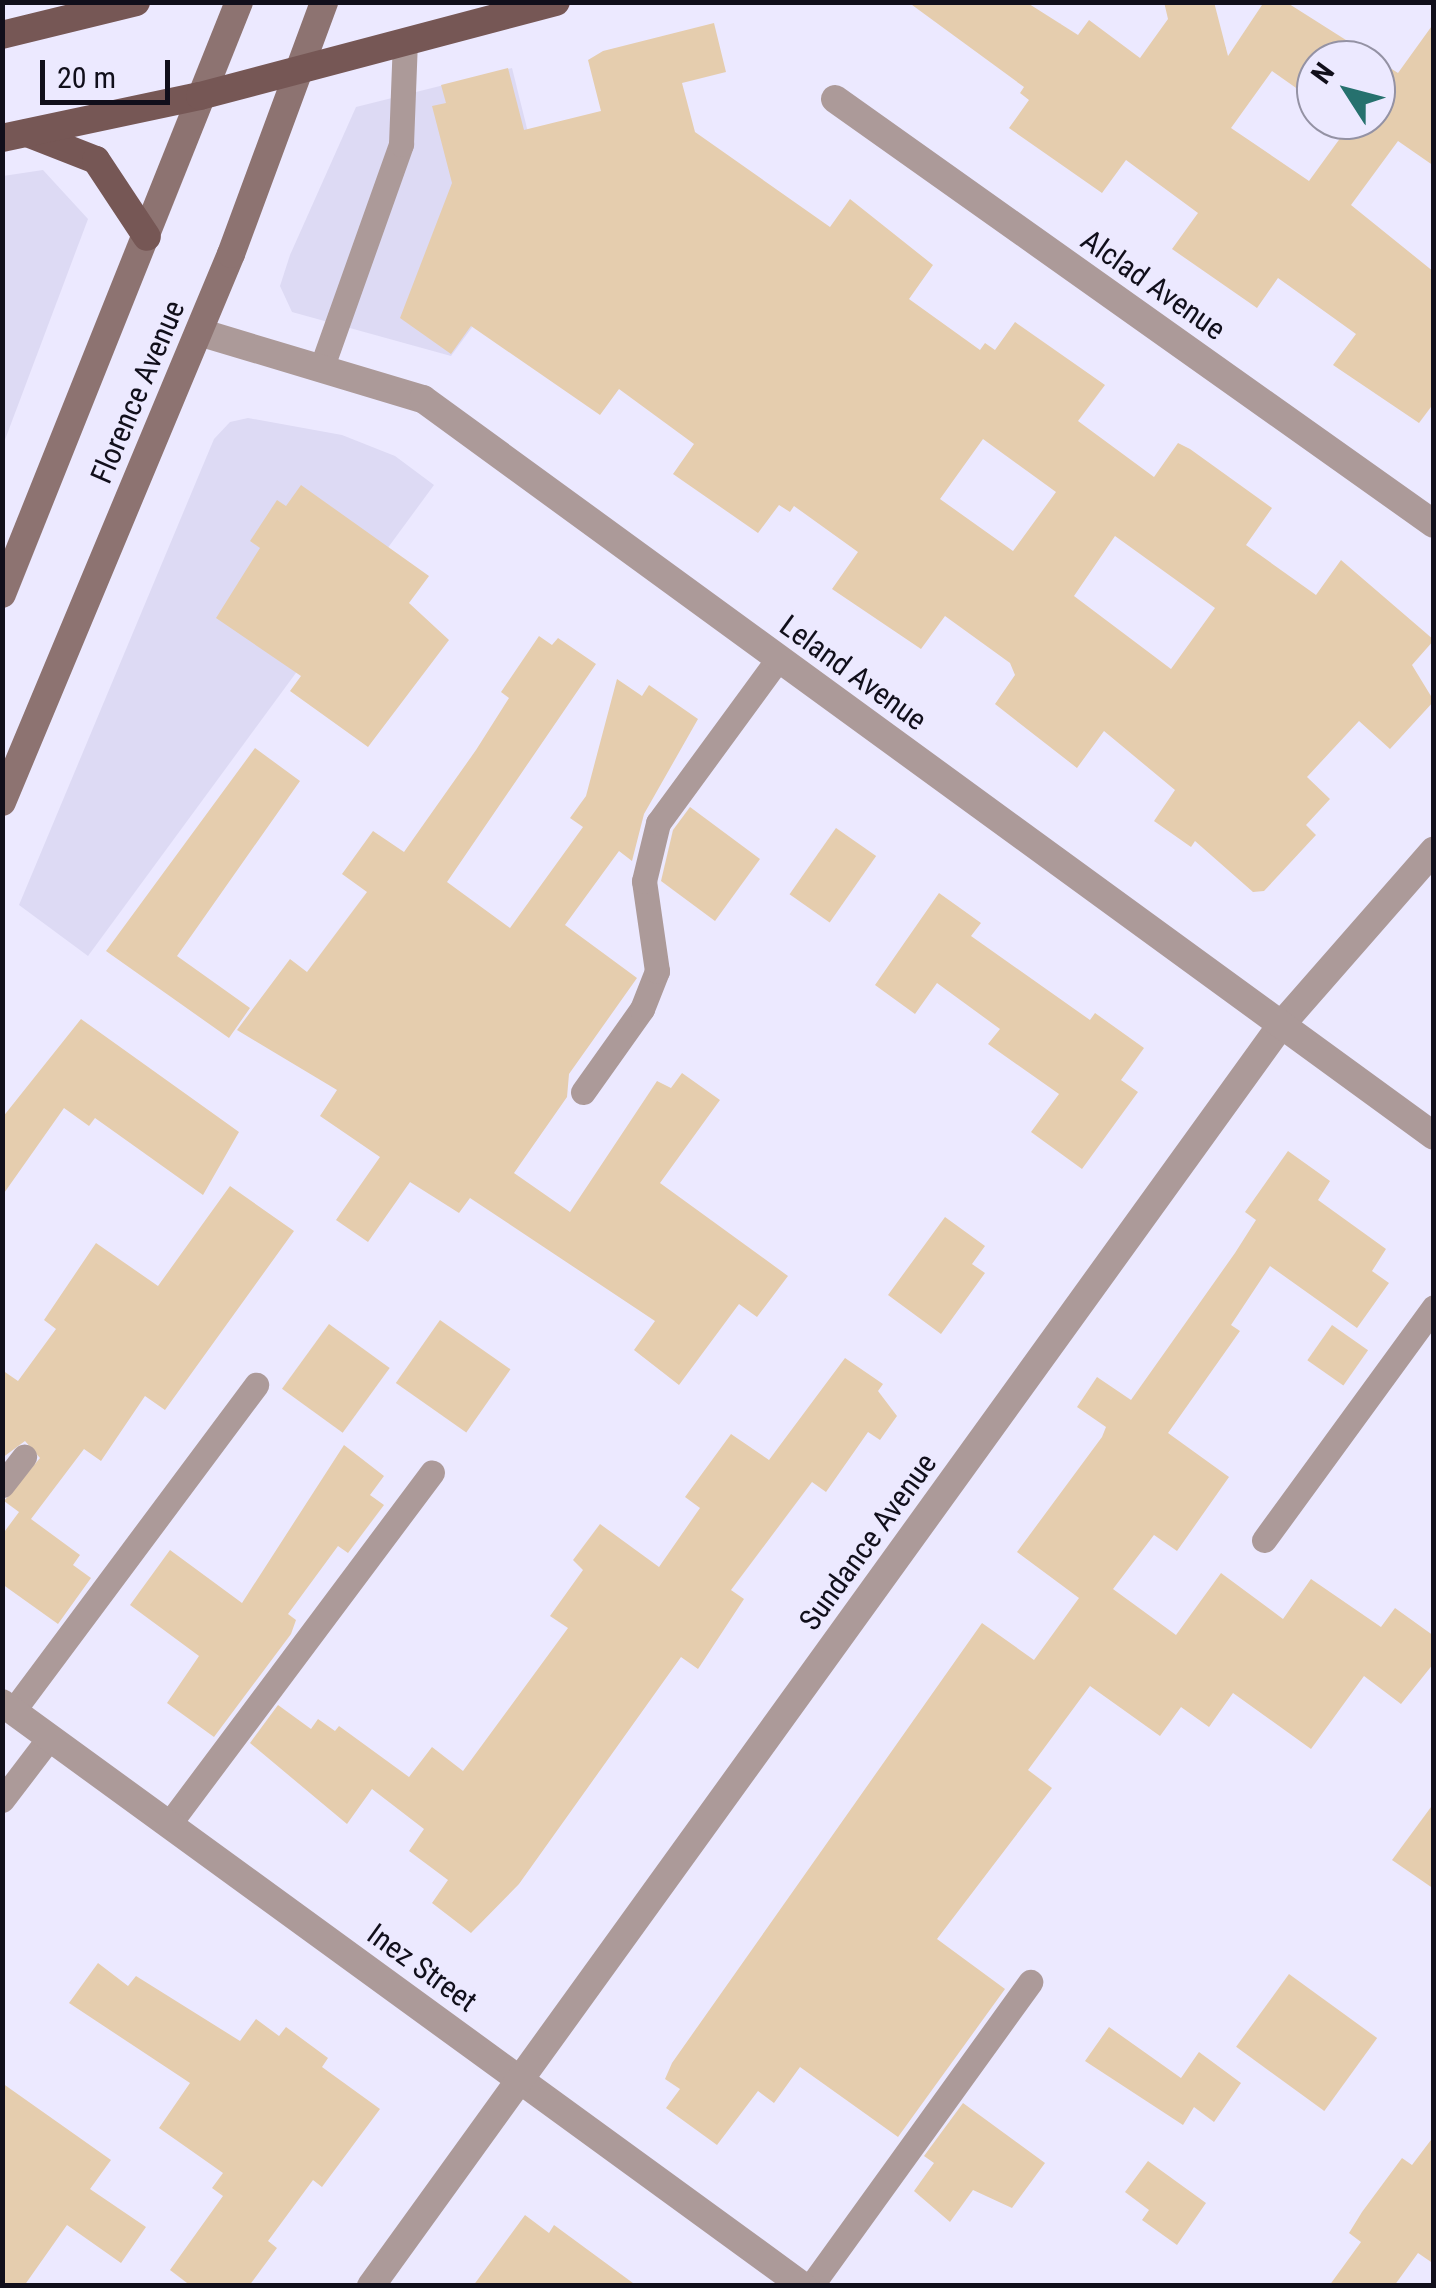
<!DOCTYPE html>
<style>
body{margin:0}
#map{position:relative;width:1436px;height:2288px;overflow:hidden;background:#ece9ff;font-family:"Roboto Condensed",sans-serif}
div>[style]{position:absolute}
.built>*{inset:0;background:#dddaf4}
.building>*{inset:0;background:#e5cdae;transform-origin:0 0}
.service>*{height:25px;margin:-12.5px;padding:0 12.5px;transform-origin:12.5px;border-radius:12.5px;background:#ac9a99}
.minor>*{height:28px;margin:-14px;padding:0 14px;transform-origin:14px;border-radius:14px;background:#ac9a99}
.tertiary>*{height:28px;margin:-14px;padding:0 14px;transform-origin:14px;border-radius:14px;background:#ac9a99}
.secondary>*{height:28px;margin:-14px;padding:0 14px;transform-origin:14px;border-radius:14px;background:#8d7371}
.primary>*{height:28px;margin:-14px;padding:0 14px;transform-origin:14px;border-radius:14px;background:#765755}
span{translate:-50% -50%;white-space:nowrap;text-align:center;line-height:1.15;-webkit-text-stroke:9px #ece9ff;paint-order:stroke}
.street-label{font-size:30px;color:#110f1b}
.frame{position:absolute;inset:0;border:5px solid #110f1b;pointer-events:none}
.north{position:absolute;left:1296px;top:40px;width:100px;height:100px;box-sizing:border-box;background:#ece9ff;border:2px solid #9492a4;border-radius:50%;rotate:306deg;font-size:28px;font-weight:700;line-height:40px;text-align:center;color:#110f1b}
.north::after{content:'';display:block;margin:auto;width:35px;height:45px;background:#26716e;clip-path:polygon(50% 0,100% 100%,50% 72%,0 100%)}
.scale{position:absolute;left:40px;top:60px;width:130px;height:45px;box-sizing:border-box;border:5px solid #110f1b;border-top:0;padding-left:12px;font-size:30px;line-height:35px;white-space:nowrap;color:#110f1b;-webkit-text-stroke:8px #ece9ff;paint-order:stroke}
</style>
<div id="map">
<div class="built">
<i style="clip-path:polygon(512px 68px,550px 221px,451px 356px,292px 312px,280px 286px,290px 255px,356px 107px)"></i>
<i style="clip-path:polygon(43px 170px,88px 219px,3px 445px,3px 176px)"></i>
<i style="clip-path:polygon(248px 418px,342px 435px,395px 456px,434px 485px,88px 956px,19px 905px,214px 439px,230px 422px)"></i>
</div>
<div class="building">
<i style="clip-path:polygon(evenodd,908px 2px,1026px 2px,1078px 35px,1089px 20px,1140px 58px,1168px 19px,1164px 2px,1214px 2px,1228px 56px,1264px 2px,1286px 2px,1398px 73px,1434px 23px,1434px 166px,1398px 141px,1351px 205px,1434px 272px,1434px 403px,1419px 423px,1333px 365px,1356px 334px,1278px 278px,1257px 308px,1172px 249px,1198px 213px,1126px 160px,1102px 193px,1009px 128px,1029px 100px,1020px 93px,1024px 87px,908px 2px,1316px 60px,1376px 60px,1376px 120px,1341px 120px,1349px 126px,1309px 181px,1231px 128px,1272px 71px,1316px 102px,1316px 60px)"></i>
<i style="clip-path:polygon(evenodd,714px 23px,726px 72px,682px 83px,695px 132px,830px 227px,850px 199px,933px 265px,909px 299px,980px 350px,985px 343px,995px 350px,1015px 322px,1105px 385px,1078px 421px,1154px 477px,1178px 443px,1190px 449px,1272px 508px,1246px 545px,1316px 595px,1341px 560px,1434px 640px,1412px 665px,1434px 701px,1390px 749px,1359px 721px,1307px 777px,1330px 799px,1306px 825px,1316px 835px,1264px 891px,1253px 892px,1195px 841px,1191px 847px,1154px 821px,1175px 790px,1104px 731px,1077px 768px,995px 704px,1015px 675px,1010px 663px,945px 616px,921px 649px,832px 589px,858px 552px,794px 506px,790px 512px,779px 505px,758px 533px,673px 474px,694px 444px,619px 389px,600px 415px,471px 326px,451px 354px,400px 318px,452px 183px,432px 106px,446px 103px,441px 85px,508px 68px,524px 130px,601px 111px,588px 60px,603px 51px,714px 23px,983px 439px,1056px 492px,1013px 551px,940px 499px,983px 439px,714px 23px,1115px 536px,1215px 608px,1171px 669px,1074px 596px,1115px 536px)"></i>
<i style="clip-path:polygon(301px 485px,429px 576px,409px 603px,449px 640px,368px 747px,290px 691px,301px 676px,216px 618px,260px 548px,250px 541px,277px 500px,286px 506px)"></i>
<i style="clip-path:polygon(539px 636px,552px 645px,558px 638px,596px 664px,447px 882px,510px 928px,583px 827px,570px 818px,586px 796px,617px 679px,642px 696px,649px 685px,698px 719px,644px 814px,632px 861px,619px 851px,565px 925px,637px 978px,569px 1074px,567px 1097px,514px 1173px,570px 1212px,657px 1081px,671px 1088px,682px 1073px,720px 1100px,660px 1183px,788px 1276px,757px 1317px,739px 1304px,679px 1385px,634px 1350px,655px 1321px,470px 1198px,459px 1213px,410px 1182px,368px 1242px,336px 1220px,380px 1157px,320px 1116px,337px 1090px,237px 1030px,290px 959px,307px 972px,367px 892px,342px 874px,373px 831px,404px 852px,476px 750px,509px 698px,501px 692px)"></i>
<i style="clip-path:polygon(255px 748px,300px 781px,177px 956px,250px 1008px,229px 1038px,106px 951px)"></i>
<i style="clip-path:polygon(690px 807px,760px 859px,715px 921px,661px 881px,673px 830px)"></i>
<i style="left:836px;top:828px;width:49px;height:81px;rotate:35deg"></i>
<i style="clip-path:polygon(939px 893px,981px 923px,971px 936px,1090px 1020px,1095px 1013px,1144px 1048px,1121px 1080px,1138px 1092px,1082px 1169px,1031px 1132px,1059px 1094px,988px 1044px,1000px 1029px,937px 983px,915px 1014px,875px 985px)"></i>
<i style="clip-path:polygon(81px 1019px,239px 1132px,203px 1195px,95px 1118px,89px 1126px,64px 1108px,2px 1196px,2px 1118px)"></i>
<i style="clip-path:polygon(1288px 1151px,1330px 1181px,1318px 1200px,1386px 1249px,1372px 1271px,1389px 1283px,1357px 1328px,1270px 1266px,1231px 1325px,1240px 1331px,1168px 1433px,1229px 1477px,1177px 1551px,1154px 1535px,1113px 1589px,1176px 1635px,1221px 1573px,1283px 1619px,1311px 1579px,1381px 1627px,1395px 1608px,1434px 1636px,1434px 1663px,1401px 1704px,1364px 1676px,1311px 1749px,1233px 1693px,1209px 1727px,1181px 1707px,1160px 1736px,1090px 1686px,1028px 1770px,1052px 1788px,937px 1939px,1005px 1989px,898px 2137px,800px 2067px,774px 2103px,758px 2091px,717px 2145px,666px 2108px,680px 2089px,665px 2079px,672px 2063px,982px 1623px,1034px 1660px,1079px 1598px,1017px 1552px,1102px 1437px,1106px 1427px,1077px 1407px,1097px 1377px,1131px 1400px,1235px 1253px,1256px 1220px,1245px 1212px)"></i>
<i style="clip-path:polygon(230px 1186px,294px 1231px,165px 1410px,145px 1396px,101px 1461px,84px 1449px,31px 1519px,80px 1555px,73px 1565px,91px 1578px,58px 1624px,2px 1584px,2px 1535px,19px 1512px,4px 1501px,40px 1458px,25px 1441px,2px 1458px,2px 1370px,18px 1381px,56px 1329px,44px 1320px,96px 1243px,158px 1286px)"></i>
<i style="clip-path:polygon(945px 1217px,985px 1246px,972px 1264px,985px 1273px,941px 1334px,888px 1295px)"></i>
<i style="left:440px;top:1320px;width:86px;height:77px;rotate:35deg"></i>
<i style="left:329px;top:1324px;width:75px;height:80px;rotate:36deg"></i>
<i style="left:1332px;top:1325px;width:44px;height:43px;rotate:35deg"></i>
<i style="clip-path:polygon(845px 1358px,883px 1384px,878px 1391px,897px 1416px,880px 1440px,868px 1432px,826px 1492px,812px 1482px,731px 1590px,744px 1599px,698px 1669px,681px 1657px,519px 1884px,471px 1933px,432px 1903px,448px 1880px,409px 1851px,424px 1829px,372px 1789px,347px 1824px,250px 1743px,278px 1705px,311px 1729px,318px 1719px,335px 1731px,339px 1726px,409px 1777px,432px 1747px,463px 1771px,568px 1628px,550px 1616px,583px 1570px,573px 1560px,600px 1524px,659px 1567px,700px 1508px,685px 1497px,731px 1434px,769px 1460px)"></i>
<i style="clip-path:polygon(344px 1445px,384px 1476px,370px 1495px,384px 1505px,348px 1553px,338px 1546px,288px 1614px,296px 1620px,291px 1634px,214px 1737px,167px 1703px,199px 1656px,130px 1605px,170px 1550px,242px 1603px)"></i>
<i style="clip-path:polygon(1434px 1803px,1434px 1889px,1392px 1860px)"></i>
<i style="clip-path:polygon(98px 1963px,128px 1986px,136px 1976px,240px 2041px,256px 2019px,279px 2036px,286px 2027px,328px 2058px,322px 2067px,380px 2109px,322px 2187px,313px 2180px,268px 2241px,277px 2248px,249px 2286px,191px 2286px,170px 2270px,223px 2196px,212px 2188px,223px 2173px,159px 2128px,190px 2083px,69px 2003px)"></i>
<i style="left:1289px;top:1974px;width:109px;height:90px;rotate:36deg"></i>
<i style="clip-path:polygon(1109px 2027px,1181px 2078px,1199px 2052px,1241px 2083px,1214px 2122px,1194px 2107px,1183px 2125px,1085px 2061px)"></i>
<i style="clip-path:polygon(2px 2083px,111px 2160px,90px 2189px,146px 2227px,121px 2263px,67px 2225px,24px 2286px,2px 2286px)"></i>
<i style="clip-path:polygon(963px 2103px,1045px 2163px,1012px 2208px,973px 2190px,950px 2222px,914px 2191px,934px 2163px,924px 2156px)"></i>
<i style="clip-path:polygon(1434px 2136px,1434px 2264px,1418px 2253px,1394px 2286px,1329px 2286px,1361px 2242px,1349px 2233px,1362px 2212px,1402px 2158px,1412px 2165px)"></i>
<i style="clip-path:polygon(1148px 2161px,1206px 2203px,1177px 2245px,1142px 2220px,1149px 2210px,1125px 2192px)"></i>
<i style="clip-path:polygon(525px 2215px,549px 2233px,554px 2225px,637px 2286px,473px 2286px)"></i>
</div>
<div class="service">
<i style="left:321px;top:369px;width:239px;rotate:-70.4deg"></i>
<i style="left:401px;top:144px;width:103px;rotate:-87.8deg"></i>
<i style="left:583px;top:1092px;width:102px;rotate:-54.6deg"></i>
<i style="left:642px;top:1009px;width:41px;rotate:-68.5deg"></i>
<i style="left:657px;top:971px;width:91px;rotate:-98.2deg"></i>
<i style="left:644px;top:881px;width:60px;rotate:-76.4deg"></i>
<i style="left:658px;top:823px;width:203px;rotate:-53.8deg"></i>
<i style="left:2px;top:1485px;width:36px;rotate:-52deg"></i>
<i style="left:1264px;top:1540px;width:288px;rotate:-53.9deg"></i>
<i style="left:13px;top:1711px;width:407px;rotate:-53.3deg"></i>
<i style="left:2px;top:1800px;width:79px;rotate:-52.7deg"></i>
<i style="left:169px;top:1824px;width:439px;rotate:-53.2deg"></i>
<i style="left:811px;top:2286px;width:375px;rotate:-54.2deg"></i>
</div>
<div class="minor">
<i style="left:835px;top:99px;width:734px;rotate:35.36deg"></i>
<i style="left:2px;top:1703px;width:991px;rotate:36.05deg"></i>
<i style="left:371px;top:2286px;width:1555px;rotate:-54.18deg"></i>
<i style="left:1281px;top:1025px;width:232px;rotate:-48.8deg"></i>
</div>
<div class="tertiary">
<i style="left:199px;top:332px;width:234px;rotate:16.7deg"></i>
<i style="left:423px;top:399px;width:1251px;rotate:36.09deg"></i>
</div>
<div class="secondary">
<i style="left:2px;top:594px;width:638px;rotate:-68.18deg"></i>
<i style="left:2px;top:802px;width:594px;rotate:-67.32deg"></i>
<i style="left:231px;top:254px;width:269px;rotate:-69.7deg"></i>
</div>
<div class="primary">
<i style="left:2px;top:35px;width:138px;rotate:-13.8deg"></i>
<i style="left:27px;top:133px;width:74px;rotate:21.4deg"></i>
<i style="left:96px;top:160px;width:92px;rotate:56.5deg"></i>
<i style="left:2px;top:138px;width:202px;rotate:-12deg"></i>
<i style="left:200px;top:96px;width:368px;rotate:-14.8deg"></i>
</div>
<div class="street-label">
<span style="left:1153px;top:285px;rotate:35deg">Alclad Avenue</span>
<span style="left:138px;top:392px;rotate:-67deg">Florence Avenue</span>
<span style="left:853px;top:673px;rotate:36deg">Leland Avenue</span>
<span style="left:868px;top:1542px;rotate:-54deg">Sundance Avenue</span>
<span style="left:422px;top:1968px;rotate:36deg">Inez Street</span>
</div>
<div class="frame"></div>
<div class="north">N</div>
<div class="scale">20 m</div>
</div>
